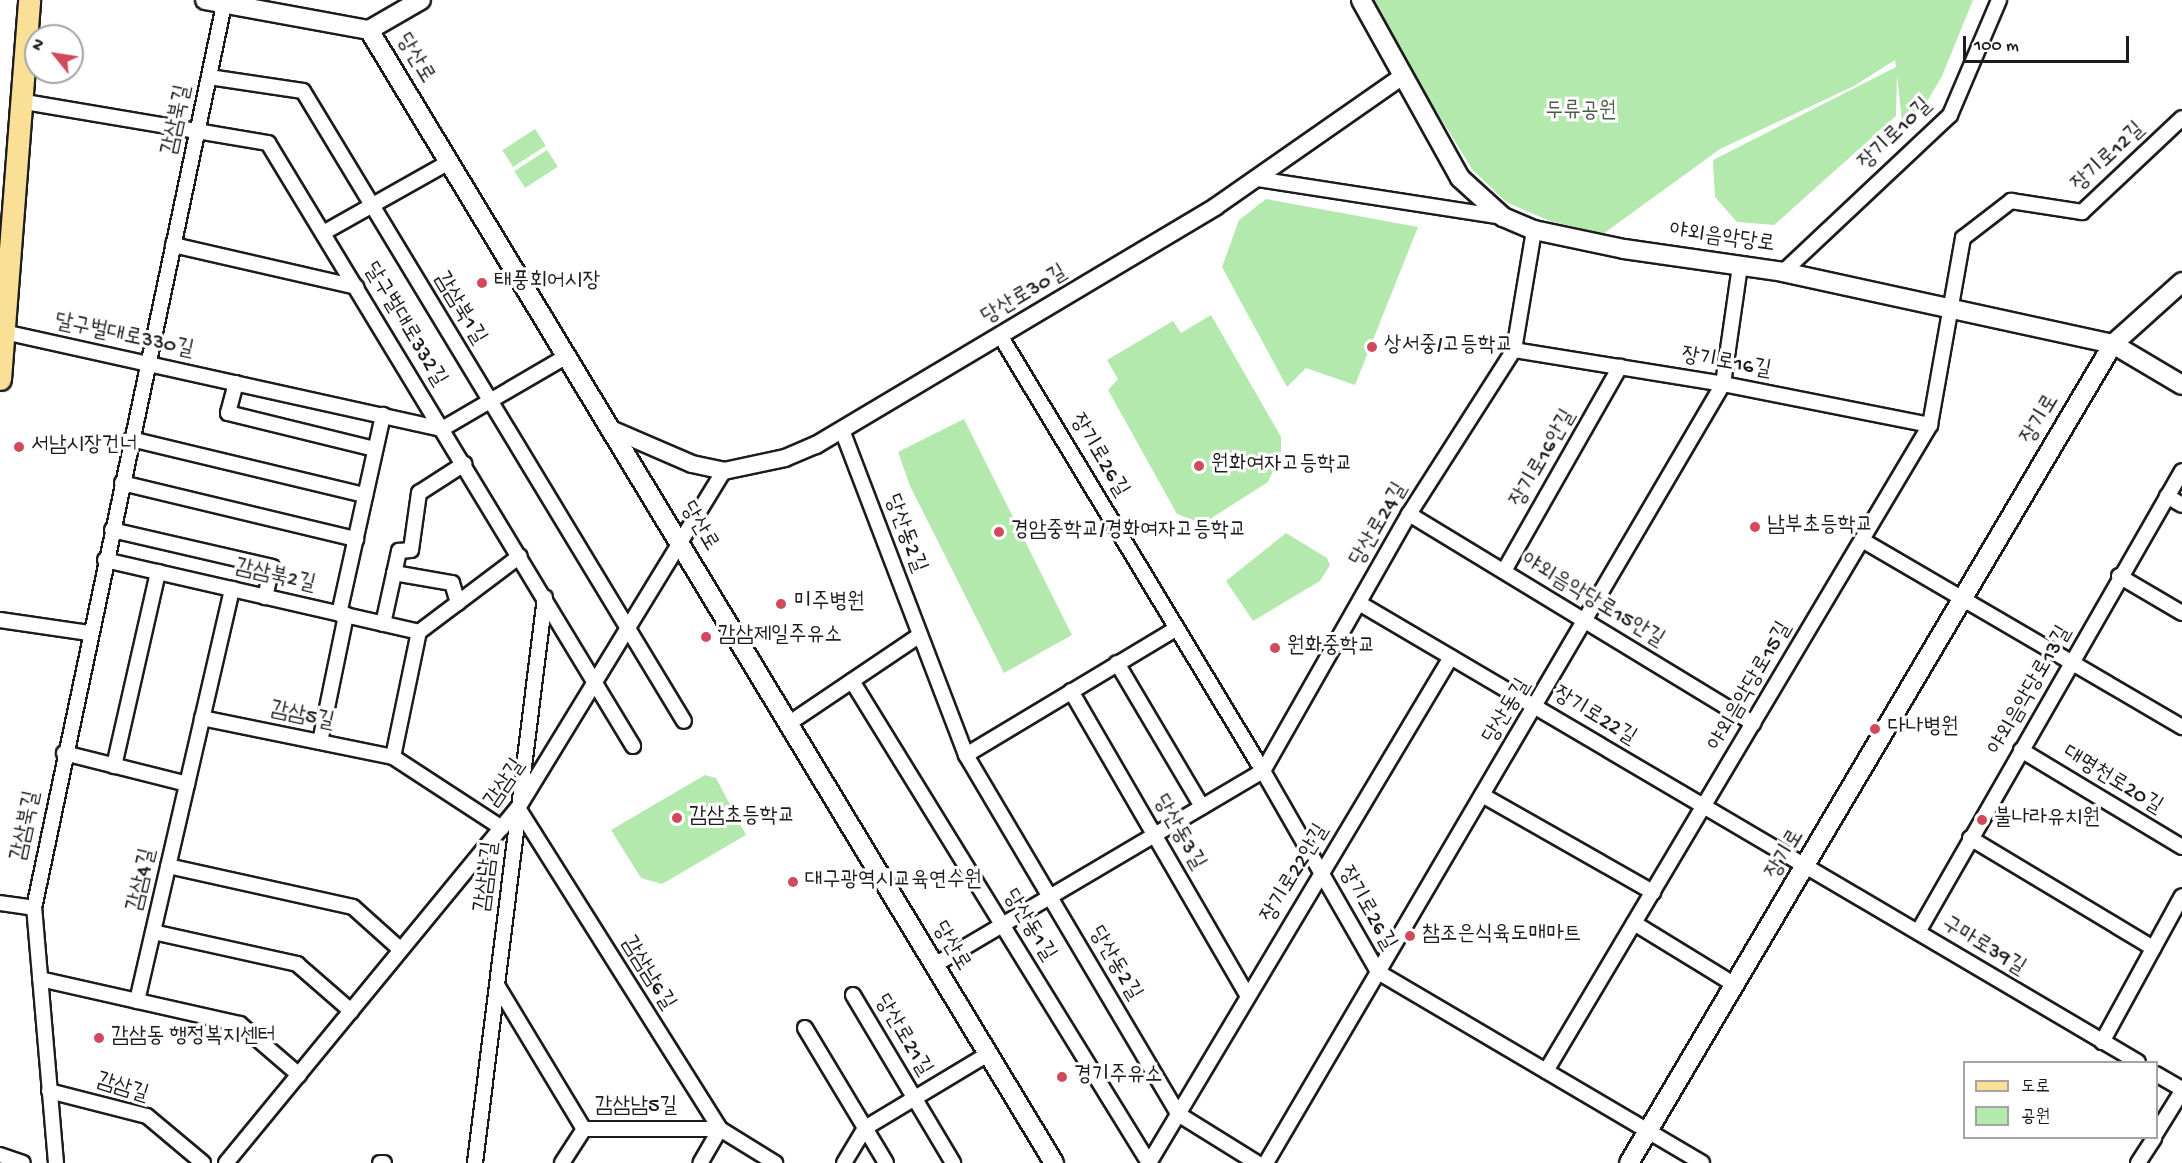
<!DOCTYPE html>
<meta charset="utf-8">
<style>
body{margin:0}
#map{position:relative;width:2182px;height:1163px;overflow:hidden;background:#fff;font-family:"Gochi Hand","Poor Story",sans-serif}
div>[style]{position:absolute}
.green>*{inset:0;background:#b3e9ac;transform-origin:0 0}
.roads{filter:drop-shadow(2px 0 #1c1c1c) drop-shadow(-2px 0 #1c1c1c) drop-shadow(0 2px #1c1c1c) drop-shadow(0 -2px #1c1c1c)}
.minor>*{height:14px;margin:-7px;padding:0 7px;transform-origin:7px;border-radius:7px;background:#fff}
.tertiary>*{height:16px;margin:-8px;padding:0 8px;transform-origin:8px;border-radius:8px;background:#fff}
.secondary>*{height:18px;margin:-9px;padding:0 9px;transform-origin:9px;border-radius:9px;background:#fff}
.primary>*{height:21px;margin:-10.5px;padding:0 10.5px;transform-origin:10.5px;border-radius:10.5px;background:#fadf96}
.dots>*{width:16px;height:16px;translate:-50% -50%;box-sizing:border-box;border:3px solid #fff;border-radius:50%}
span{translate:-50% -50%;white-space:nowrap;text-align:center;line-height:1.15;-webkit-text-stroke:6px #fff;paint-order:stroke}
.street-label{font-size:22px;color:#1c1c1c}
.park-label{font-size:22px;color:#495a47}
.poi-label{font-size:22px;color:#1c1c1c}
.left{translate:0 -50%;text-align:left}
.legend{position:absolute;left:1963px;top:1061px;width:195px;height:78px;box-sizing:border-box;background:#fff;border:2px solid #a4a4a4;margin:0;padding:8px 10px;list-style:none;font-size:18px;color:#1c1c1c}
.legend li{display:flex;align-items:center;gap:12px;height:30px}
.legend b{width:30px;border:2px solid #a4a4a4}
.north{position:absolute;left:24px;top:24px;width:60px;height:60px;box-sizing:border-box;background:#fff;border:2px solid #a4a4a4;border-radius:50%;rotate:300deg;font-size:16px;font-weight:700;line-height:24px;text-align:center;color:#1c1c1c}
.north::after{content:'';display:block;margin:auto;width:21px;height:27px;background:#d1495b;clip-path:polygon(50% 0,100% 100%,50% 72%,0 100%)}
.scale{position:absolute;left:1963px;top:36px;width:166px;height:27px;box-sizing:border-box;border:3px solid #1c1c1c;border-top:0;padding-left:8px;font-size:18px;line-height:21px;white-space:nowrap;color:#1c1c1c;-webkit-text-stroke:4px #fff;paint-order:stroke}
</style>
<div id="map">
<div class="green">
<i style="clip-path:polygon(1368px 0,1973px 0,1942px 76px,1925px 105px,1903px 132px,1897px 75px,1896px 116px,1774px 225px,1737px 222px,1715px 197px,1713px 160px,1896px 67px,1895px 60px,1854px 86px,1720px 149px,1603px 234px,1550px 221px,1506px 202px,1472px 169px)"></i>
<i style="left:535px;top:129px;width:20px;height:39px;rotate:57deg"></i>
<i style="left:547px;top:150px;width:20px;height:39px;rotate:57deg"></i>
<i style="clip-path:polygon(1266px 199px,1418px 227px,1355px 385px,1306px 368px,1287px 387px,1222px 267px,1239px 220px)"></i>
<i style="clip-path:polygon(1211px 315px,1281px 437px,1281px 454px,1268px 482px,1207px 521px,1199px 522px,1177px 514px,1108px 390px,1118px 379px,1107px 360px,1173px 321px,1181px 333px)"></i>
<i style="clip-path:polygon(964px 419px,1072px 635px,1004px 673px,910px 486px,898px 452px)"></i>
<i style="clip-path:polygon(1286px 533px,1327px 558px,1330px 565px,1320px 581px,1253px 621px,1226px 581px)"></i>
<i style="clip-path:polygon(705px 775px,716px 778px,746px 835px,662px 884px,641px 878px,611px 830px)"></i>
</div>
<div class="roads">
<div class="minor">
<i style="left:209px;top:77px;width:95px;rotate:8.5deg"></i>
<i style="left:303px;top:91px;width:736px;rotate:58.84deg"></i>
<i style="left:19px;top:101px;width:253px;rotate:9.6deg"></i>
<i style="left:268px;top:143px;width:705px;rotate:58.81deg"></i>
<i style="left:1257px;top:179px;width:249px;rotate:8.8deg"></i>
<i style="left:323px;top:233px;width:145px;rotate:-29.4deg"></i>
<i style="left:173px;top:245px;width:188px;rotate:12.9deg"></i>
<i style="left:1783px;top:272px;width:229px;rotate:-43.2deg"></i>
<i style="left:1950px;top:115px;width:125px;rotate:-66.9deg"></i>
<i style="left:4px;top:332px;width:449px;rotate:12.5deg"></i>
<i style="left:442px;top:429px;width:145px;rotate:-30.3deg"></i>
<i style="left:1001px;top:337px;width:507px;rotate:58.88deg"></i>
<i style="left:1263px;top:771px;width:232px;rotate:60.2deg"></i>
<i style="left:1378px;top:972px;width:376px;rotate:30.5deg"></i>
<i style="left:1514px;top:350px;width:212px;rotate:9.2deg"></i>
<i style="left:1723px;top:384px;width:211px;rotate:11.2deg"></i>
<i style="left:236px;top:383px;width:31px;rotate:105deg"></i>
<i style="left:228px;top:413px;width:151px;rotate:13.8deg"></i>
<i style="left:842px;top:430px;width:348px;rotate:69.1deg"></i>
<i style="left:966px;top:755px;width:417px;rotate:59.4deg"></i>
<i style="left:1178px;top:1114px;width:93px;rotate:31.8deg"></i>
<i style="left:131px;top:439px;width:241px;rotate:13.5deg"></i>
<i style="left:122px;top:483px;width:241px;rotate:13.5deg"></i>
<i style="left:2167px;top:496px;width:17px;rotate:31deg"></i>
<i style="left:1409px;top:514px;width:403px;rotate:31.3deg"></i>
<i style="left:112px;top:530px;width:164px;rotate:13deg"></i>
<i style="left:272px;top:567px;width:31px;rotate:103deg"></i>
<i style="left:1862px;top:540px;width:371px;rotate:30.3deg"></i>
<i style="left:105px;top:560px;width:322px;rotate:12.9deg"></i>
<i style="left:419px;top:632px;width:126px;rotate:-37deg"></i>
<i style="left:1504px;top:571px;width:235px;rotate:-60.4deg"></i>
<i style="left:394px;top:573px;width:59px;rotate:9.8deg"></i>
<i style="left:452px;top:583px;width:21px;rotate:73deg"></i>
<i style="left:2119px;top:576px;width:73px;rotate:30.4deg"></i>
<i style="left:1359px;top:603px;width:904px;rotate:30.51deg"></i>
<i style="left:339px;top:614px;width:204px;rotate:-77.5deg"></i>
<i style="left:0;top:620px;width:90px;rotate:8.3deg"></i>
<i style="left:383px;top:624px;width:75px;rotate:-77.6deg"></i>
<i style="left:399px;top:551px;width:12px;rotate:-5deg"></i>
<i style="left:411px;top:550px;width:58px;rotate:-82deg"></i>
<i style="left:419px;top:493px;width:54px;rotate:-32.8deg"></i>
<i style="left:1117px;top:663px;width:167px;rotate:59.4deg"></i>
<i style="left:852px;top:681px;width:566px;rotate:58.36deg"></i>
<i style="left:1071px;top:691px;width:353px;rotate:59.9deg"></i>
<i style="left:202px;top:718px;width:195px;rotate:11.5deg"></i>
<i style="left:393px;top:757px;width:130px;rotate:33.1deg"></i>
<i style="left:788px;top:724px;width:159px;rotate:-34deg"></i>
<i style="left:320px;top:742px;width:130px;rotate:-78.4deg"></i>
<i style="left:2021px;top:750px;width:188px;rotate:31.1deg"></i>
<i style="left:64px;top:753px;width:127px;rotate:14.1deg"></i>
<i style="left:966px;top:755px;width:246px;rotate:-31deg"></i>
<i style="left:393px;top:757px;width:128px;rotate:-78.3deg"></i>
<i style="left:114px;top:766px;width:199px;rotate:-77.2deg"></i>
<i style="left:1482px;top:795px;width:197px;rotate:29.6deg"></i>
<i style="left:518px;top:808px;width:379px;rotate:57.8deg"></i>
<i style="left:720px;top:1129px;width:39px;rotate:120deg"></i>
<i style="left:1970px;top:838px;width:214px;rotate:31deg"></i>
<i style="left:168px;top:866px;width:189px;rotate:12.5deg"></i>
<i style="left:353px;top:907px;width:64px;rotate:41.9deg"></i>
<i style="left:0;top:903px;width:34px;rotate:8deg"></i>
<i style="left:1634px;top:923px;width:119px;rotate:31.5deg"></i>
<i style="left:153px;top:932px;width:148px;rotate:12.5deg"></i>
<i style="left:297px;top:964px;width:72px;rotate:41deg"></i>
<i style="left:1918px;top:932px;width:531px;rotate:-60.2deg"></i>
<i style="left:933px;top:966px;width:383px;rotate:-30.6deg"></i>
<i style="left:1263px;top:771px;width:296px;rotate:-60.4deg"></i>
<i style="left:1409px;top:514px;width:195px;rotate:-57.4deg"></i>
<i style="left:1514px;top:350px;width:122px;rotate:-80.5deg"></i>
<i style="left:40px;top:979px;width:205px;rotate:12.7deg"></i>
<i style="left:240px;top:1024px;width:78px;rotate:40.8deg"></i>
<i style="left:497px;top:985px;width:168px;rotate:58.9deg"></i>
<i style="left:584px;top:1129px;width:136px"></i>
<i style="left:720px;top:1129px;width:65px;rotate:31.7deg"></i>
<i style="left:853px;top:995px;width:196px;rotate:59.2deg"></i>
<i style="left:137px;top:1001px;width:423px;rotate:-77deg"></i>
<i style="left:805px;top:1028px;width:157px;rotate:59deg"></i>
<i style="left:2102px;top:1042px;width:166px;rotate:-61.3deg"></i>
<i style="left:1546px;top:1071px;width:752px;rotate:-59.27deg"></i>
<i style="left:1930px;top:425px;width:190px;rotate:-80deg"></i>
<i style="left:1963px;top:238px;width:61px;rotate:-37.6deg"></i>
<i style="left:2011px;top:201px;width:72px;rotate:8.8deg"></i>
<i style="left:2082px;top:212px;width:137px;rotate:-43.2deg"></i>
<i style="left:2156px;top:1074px;width:30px;rotate:30deg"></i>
<i style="left:49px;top:1091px;width:101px;rotate:14.3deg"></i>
<i style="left:147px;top:1116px;width:73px;rotate:40deg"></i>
<i style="left:2156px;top:1133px;width:49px;rotate:-58.2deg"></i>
<i style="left:0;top:1155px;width:24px;rotate:19deg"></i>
<i style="left:56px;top:1163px;width:256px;rotate:-94.9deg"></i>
<i style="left:34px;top:908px;width:928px;rotate:-78.12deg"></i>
<i style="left:226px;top:1163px;width:460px;rotate:-50.6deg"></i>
<i style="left:518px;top:808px;width:395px;rotate:-58.6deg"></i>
<i style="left:380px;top:1163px;width:4px"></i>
<i style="left:475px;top:1163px;width:570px;rotate:-82.95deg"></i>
<i style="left:562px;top:1163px;width:40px;rotate:-57.1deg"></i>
<i style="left:844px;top:1163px;width:41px;rotate:-59deg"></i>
<i style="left:865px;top:1128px;width:144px;rotate:-31deg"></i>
<i style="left:1149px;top:1163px;width:589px;rotate:-59.17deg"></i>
<i style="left:1266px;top:1163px;width:903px;rotate:-59.6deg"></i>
<i style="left:1723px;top:384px;width:119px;rotate:-81.8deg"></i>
<i style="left:2138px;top:1163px;width:30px;rotate:-57deg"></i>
</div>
<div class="tertiary">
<i style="left:611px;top:429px;width:88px;rotate:23.4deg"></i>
<i style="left:692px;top:464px;width:33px;rotate:12deg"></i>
<i style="left:724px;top:471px;width:62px;rotate:-12deg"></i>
<i style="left:785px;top:458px;width:34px;rotate:-23deg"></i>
<i style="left:816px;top:445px;width:465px;rotate:-30.8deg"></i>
<i style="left:1215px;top:207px;width:229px;rotate:-34.9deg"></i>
</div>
<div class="secondary">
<i style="left:205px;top:0;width:167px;rotate:10.4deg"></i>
<i style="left:369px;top:30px;width:1324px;rotate:58.84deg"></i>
<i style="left:1361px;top:0;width:204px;rotate:60.9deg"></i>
<i style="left:1460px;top:178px;width:58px;rotate:42.2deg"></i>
<i style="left:1503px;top:217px;width:34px;rotate:23deg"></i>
<i style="left:1534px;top:230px;width:92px;rotate:11.9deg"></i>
<i style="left:1624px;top:249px;width:161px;rotate:8.2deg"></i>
<i style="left:1783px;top:272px;width:338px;rotate:12.3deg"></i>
<i style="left:2113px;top:344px;width:80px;rotate:30.7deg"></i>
<i style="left:369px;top:30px;width:60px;rotate:-30deg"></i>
<i style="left:1629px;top:1163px;width:951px;rotate:-59.42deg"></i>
<i style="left:2113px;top:344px;width:93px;rotate:-41.9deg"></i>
</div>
<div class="primary">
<i style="left:0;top:379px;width:380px;rotate:-85.6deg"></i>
</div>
</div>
<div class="dots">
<i style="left:482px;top:283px;background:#d1495b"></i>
<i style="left:1372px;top:347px;background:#d1495b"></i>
<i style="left:19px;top:447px;background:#d1495b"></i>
<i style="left:1199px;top:466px;background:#d1495b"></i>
<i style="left:1755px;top:527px;background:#d1495b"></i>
<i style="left:999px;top:532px;background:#d1495b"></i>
<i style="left:781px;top:604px;background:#d1495b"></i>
<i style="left:706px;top:637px;background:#d1495b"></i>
<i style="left:1275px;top:648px;background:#d1495b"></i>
<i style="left:1875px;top:729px;background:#d1495b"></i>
<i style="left:677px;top:818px;background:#d1495b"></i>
<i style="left:1982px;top:820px;background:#d1495b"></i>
<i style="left:793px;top:882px;background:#d1495b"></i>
<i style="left:1410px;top:936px;background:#d1495b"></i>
<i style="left:99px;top:1038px;background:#d1495b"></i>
<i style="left:1062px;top:1077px;background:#d1495b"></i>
</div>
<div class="street-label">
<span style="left:414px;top:59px;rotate:59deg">당산로</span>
<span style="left:178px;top:120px;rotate:-78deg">감삼북길</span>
<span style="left:1896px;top:135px;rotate:-44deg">장기로10길</span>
<span style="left:2109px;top:158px;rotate:-43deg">장기로12길</span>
<span style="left:1722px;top:239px;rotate:8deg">야외음악당로</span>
<span style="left:1025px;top:296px;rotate:-31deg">당산로30길</span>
<span style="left:459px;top:309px;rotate:59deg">감삼북1길</span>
<span style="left:404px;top:325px;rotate:59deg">달구벌대로332길</span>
<span style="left:124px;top:337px;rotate:12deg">달구벌대로330길</span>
<span style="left:1726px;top:364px;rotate:10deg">장기로16길</span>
<span style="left:2041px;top:420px;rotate:-59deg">장기로</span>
<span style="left:1098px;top:456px;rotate:59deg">장기로26길</span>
<span style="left:1544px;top:459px;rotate:-60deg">장기로16안길</span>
<span style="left:1380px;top:525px;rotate:-60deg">당산로24길</span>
<span style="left:698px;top:527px;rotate:59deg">당산로</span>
<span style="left:904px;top:534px;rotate:69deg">당산동2길</span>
<span style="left:275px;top:577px;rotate:13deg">감삼북2길</span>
<span style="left:1592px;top:601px;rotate:31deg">야외음악당로15안길</span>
<span style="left:1751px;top:687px;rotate:-60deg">야외음악당로15길</span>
<span style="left:2031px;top:691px;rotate:-60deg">야외음악당로13길</span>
<span style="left:1508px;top:712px;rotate:-59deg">당산동길</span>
<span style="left:302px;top:717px;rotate:12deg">감삼5길</span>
<span style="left:1594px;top:717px;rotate:31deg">장기로22길</span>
<span style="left:2112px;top:781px;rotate:31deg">대명천로20길</span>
<span style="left:506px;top:784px;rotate:-56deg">감삼길</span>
<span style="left:27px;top:826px;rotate:-78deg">감삼북길</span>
<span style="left:1178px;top:833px;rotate:60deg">당산동3길</span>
<span style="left:1786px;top:855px;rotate:-59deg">장기로</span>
<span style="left:1296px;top:874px;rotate:-59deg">장기로22안길</span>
<span style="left:488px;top:877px;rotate:-83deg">감삼남길</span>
<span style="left:143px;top:880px;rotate:-77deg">감삼4길</span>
<span style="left:1366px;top:909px;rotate:60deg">장기로26길</span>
<span style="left:1028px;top:926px;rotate:58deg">당산동1길</span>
<span style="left:950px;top:947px;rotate:59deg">당산로</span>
<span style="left:1983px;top:947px;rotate:31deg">구마로39길</span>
<span style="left:1114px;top:964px;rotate:59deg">당산동2길</span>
<span style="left:647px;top:974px;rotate:58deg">감삼남6길</span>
<span style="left:902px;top:1036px;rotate:59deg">당산로21길</span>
<span style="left:122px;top:1089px;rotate:17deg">감삼길</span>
<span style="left:636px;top:1108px">감삼남5길</span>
</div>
<div class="park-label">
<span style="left:1581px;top:113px">두류공원</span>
</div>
<div class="poi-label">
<span class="left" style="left:494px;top:283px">태풍회어시장</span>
<span class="left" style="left:1384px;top:347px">상서중/고등학교</span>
<span class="left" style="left:31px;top:447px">서남시장건너</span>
<span class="left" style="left:1211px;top:466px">원화여자고등학교</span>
<span class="left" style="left:1767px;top:527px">남부초등학교</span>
<span class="left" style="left:1011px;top:532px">경암중학교/경화여자고등학교</span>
<span class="left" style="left:794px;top:604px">미주병원</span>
<span class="left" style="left:718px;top:637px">감삼제일주유소</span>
<span class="left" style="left:1287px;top:648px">원화중학교</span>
<span class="left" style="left:1888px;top:729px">다나병원</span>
<span class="left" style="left:689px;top:818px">감삼초등학교</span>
<span class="left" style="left:1994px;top:820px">불나라유치원</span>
<span class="left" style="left:805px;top:882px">대구광역시교육연수원</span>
<span class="left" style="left:1422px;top:936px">참조은식육도매마트</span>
<span class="left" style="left:111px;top:1038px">감삼동 행정복지센터</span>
<span class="left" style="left:1074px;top:1077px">경기주유소</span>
</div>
<ul class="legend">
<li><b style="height:8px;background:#fadf96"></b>도로</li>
<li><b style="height:16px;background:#b3e9ac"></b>공원</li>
</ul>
<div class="north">N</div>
<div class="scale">100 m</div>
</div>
